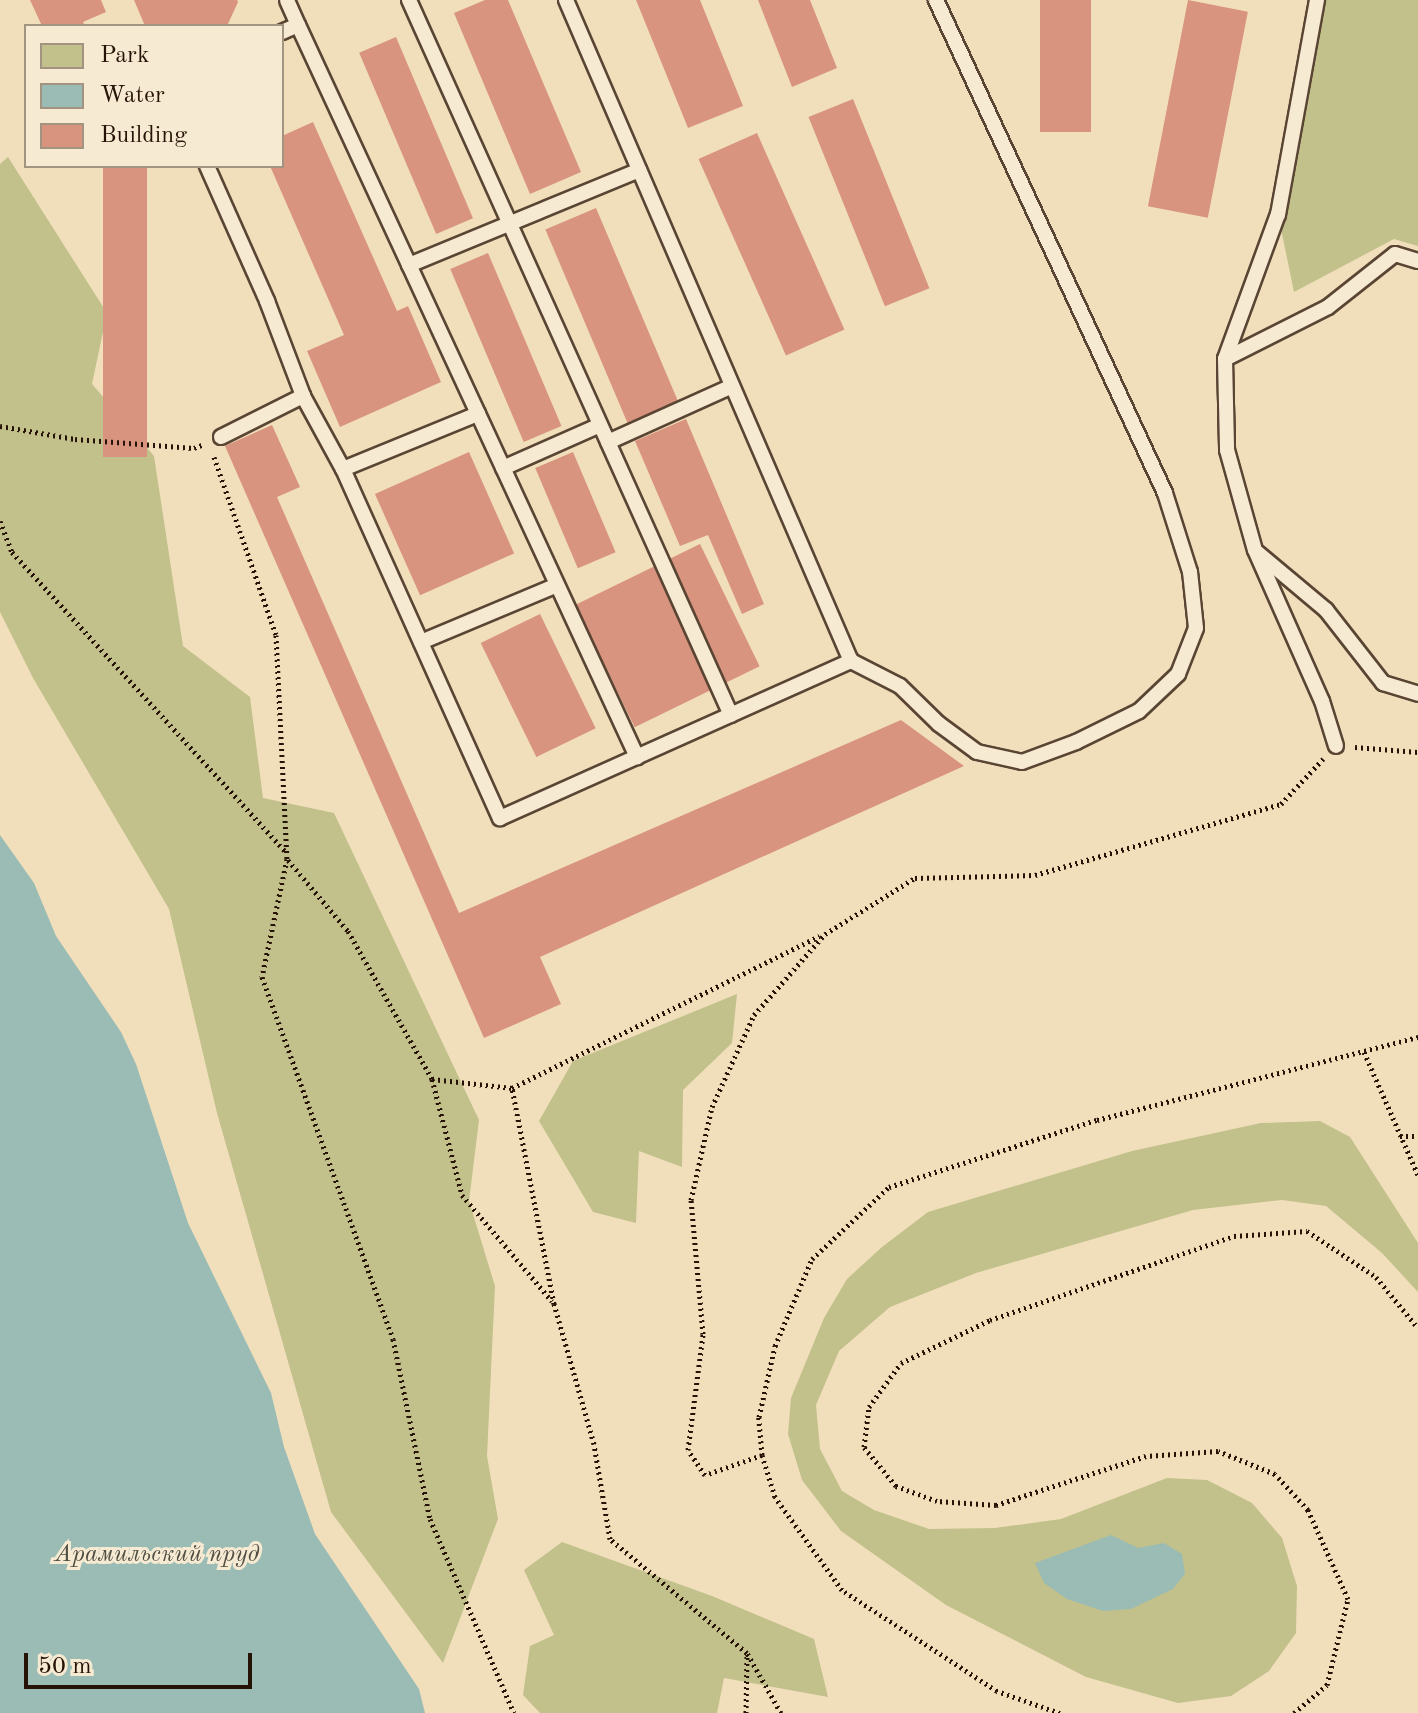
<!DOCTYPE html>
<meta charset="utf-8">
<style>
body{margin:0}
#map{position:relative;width:1418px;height:1713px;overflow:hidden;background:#f1dfbc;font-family:"Old Standard TT",serif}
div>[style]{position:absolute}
.green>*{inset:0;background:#c2c08b}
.water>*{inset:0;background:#9bbcb4}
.building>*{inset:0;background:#d8947e;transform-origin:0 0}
.path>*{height:5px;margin-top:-2.5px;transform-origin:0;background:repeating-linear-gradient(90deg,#271206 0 2px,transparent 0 6px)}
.roads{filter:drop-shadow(2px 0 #5a4534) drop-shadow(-2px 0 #5a4534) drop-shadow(0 2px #5a4534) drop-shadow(0 -2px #5a4534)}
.lane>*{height:14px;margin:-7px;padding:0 7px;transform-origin:7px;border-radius:7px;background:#f6ead3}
span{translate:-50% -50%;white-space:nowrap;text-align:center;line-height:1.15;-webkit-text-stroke:6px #f6ead3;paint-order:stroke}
.water-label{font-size:24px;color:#504e43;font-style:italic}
.legend{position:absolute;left:24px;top:24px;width:260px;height:144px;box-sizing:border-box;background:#f6ead3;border:2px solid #a39481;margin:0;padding:10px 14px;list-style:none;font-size:24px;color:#271206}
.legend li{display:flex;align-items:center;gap:16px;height:40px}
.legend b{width:40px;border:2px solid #a39481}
.scale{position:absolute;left:24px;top:1653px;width:228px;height:36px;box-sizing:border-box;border:4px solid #271206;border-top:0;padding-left:10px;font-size:24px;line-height:28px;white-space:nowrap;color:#271206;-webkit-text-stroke:6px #f6ead3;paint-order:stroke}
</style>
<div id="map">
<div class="green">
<i style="clip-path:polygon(1317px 0,1418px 0,1418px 246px,1394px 239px,1294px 292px,1278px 214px)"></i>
<i style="clip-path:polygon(8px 157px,107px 313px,92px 384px,154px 456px,183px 646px,250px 697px,263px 798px,334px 813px,479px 1120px,469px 1201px,495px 1286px,487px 1456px,498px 1519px,443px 1663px,331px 1512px,217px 1113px,169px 909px,33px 678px,0 612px,0 164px)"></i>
<i style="clip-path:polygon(737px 994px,732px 1043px,683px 1090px,682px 1167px,639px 1151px,636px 1223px,593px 1212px,539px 1121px,573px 1061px)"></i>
<i style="clip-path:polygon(1320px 1121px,1350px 1137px,1418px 1243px,1418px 1292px,1382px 1253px,1326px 1206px,1282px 1200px,1193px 1210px,976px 1273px,890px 1307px,839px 1351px,816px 1405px,820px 1449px,842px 1491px,874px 1510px,929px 1529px,995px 1528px,1061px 1519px,1167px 1478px,1207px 1480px,1252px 1503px,1282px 1538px,1297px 1586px,1296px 1633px,1269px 1671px,1231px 1696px,1178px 1703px,1086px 1677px,946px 1605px,841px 1531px,802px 1480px,788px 1434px,791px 1398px,824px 1318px,847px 1279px,882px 1247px,928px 1212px,1132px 1151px,1261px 1123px)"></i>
<i style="clip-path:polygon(562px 1542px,712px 1596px,814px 1639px,828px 1697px,724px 1678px,717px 1713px,540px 1713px,523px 1695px,530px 1646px,554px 1635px,524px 1570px)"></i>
</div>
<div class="water">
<i style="clip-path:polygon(0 835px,34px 883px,56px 936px,121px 1032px,136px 1064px,188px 1223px,271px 1393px,284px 1447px,315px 1534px,419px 1689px,425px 1713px,0 1713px)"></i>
<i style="clip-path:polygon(1111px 1535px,1138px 1548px,1164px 1543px,1182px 1554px,1185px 1574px,1173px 1589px,1131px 1609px,1103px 1611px,1067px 1599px,1044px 1583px,1035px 1563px)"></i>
</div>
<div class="building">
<i style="clip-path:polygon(30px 0,101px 0,106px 12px,83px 22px,85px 26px,42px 26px)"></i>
<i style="clip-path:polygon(134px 0,237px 0,238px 2px,227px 26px,145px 26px)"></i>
<i style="clip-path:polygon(485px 0,508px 0,581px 172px,530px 194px,454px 13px)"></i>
<i style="clip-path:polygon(636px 0,700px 0,743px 106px,688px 128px)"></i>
<i style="clip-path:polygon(758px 0,810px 0,837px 68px,792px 87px)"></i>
<i style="left:1040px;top:0;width:51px;height:132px"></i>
<i style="left:1188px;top:0;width:61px;height:210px;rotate:11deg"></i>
<i style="left:396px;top:37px;width:197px;height:40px;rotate:67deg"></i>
<i style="left:853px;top:99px;width:204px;height:48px;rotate:68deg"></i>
<i style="clip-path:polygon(313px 122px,397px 311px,408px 306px,441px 382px,340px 427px,307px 351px,344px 335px,270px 166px,282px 166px,282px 136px)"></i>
<i style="left:757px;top:133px;width:215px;height:64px;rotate:66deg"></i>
<i style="left:103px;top:166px;width:44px;height:291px"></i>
<i style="left:596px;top:208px;width:210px;height:55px;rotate:67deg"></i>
<i style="left:488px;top:253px;width:188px;height:41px;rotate:67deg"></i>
<i style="clip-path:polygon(686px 419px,764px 604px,742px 614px,708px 535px,680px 546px,635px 441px)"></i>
<i style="clip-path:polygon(272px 425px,300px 487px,277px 497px,459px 913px,901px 720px,964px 766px,540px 957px,561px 1004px,484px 1038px,225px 446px)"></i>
<i style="left:469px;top:452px;width:111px;height:103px;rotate:66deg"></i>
<i style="left:573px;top:452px;width:109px;height:41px;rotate:67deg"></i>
<i style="left:700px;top:544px;width:136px;height:139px;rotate:64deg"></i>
<i style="left:540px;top:614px;width:127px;height:66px;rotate:64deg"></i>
</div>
<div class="path">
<i style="left:0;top:426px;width:76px;rotate:9.8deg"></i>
<i style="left:75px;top:439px;width:119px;rotate:4.3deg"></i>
<i style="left:194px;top:448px;width:9px;rotate:-21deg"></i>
<i style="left:214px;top:457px;width:188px;rotate:70.8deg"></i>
<i style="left:276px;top:635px;width:224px;rotate:87.2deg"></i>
<i style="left:287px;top:859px;width:121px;rotate:102deg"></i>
<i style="left:262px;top:977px;width:385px;rotate:70.1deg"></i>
<i style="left:393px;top:1339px;width:184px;rotate:78.4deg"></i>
<i style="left:430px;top:1519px;width:211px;rotate:66.6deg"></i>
<i style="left:0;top:521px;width:33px;rotate:69deg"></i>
<i style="left:12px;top:552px;width:406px;rotate:47.6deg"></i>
<i style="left:1355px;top:747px;width:63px;rotate:4.5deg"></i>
<i style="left:288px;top:860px;width:93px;rotate:49.8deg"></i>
<i style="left:348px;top:931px;width:170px;rotate:60.4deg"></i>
<i style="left:432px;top:1079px;width:120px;rotate:75.5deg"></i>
<i style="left:462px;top:1195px;width:139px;rotate:49.7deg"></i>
<i style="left:1364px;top:1052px;width:134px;rotate:66.3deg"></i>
<i style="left:432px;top:1079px;width:81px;rotate:6.4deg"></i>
<i style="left:1400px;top:1136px;width:18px"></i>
<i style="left:762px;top:1455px;width:60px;rotate:160.7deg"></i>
<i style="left:705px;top:1475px;width:30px;rotate:-124deg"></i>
<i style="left:688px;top:1450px;width:117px;rotate:-82.6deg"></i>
<i style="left:703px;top:1334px;width:135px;rotate:-95.1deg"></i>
<i style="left:691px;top:1200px;width:95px;rotate:-77.3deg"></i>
<i style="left:712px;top:1107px;width:101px;rotate:-65.5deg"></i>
<i style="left:754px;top:1015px;width:108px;rotate:-48.8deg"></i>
<i style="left:825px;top:934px;width:106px;rotate:-31.9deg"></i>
<i style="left:915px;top:878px;width:120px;rotate:-1.4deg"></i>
<i style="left:1035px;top:875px;width:256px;rotate:-16.1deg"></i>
<i style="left:1281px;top:804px;width:62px;rotate:-47deg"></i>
<i style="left:746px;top:1713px;width:59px;rotate:-89deg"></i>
<i style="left:781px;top:1713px;width:69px;rotate:-119.5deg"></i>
<i style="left:747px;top:1653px;width:178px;rotate:-140.2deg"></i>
<i style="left:610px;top:1539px;width:96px;rotate:-99.6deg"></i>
<i style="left:594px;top:1444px;width:146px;rotate:-105.9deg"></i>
<i style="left:554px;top:1304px;width:220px;rotate:-101deg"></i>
<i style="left:512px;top:1088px;width:343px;rotate:-26.3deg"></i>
<i style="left:1060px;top:1713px;width:67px;rotate:-160.8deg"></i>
<i style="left:997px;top:1691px;width:185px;rotate:-146.9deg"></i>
<i style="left:842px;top:1590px;width:115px;rotate:-125.8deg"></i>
<i style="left:775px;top:1497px;width:44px;rotate:-107.2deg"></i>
<i style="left:762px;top:1455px;width:38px;rotate:-95deg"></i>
<i style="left:759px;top:1417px;width:73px;rotate:-77.3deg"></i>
<i style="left:775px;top:1346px;width:95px;rotate:-67deg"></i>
<i style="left:812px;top:1259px;width:105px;rotate:-43.1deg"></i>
<i style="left:889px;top:1187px;width:219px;rotate:-17.9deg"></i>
<i style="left:1097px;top:1120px;width:332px;rotate:-14.5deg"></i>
<i style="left:1294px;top:1713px;width:43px;rotate:-40.3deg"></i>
<i style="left:1327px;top:1685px;width:89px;rotate:-76.3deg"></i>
<i style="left:1348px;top:1599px;width:98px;rotate:-114.2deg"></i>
<i style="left:1308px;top:1510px;width:49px;rotate:-132.5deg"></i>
<i style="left:1275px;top:1474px;width:61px;rotate:-158deg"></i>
<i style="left:1218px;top:1451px;width:72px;rotate:176deg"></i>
<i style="left:1146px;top:1456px;width:158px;rotate:161.9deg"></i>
<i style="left:996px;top:1505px;width:59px;rotate:-176.1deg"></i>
<i style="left:937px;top:1501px;width:44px;rotate:-159.9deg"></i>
<i style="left:896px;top:1486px;width:50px;rotate:-129.4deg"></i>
<i style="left:864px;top:1447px;width:40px;rotate:-82.9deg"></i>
<i style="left:869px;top:1407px;width:54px;rotate:-54deg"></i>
<i style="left:901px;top:1363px;width:99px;rotate:-25.8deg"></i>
<i style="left:990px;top:1320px;width:258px;rotate:-19deg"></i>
<i style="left:1234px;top:1236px;width:73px;rotate:-3.9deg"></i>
<i style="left:1307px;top:1231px;width:83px;rotate:33.7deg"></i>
<i style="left:1376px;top:1277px;width:66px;rotate:50.5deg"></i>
</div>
<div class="roads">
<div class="lane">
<i style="left:409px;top:0;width:784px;rotate:65.76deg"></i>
<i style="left:566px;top:0;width:720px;rotate:66.68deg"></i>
<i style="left:851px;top:661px;width:55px;rotate:27deg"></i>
<i style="left:900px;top:686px;width:54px;rotate:44.3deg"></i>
<i style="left:939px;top:724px;width:47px;rotate:36.4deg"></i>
<i style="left:977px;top:752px;width:46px;rotate:12.5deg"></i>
<i style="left:1022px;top:762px;width:58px;rotate:-20.3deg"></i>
<i style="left:1076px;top:742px;width:70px;rotate:-26.2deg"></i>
<i style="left:1139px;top:711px;width:54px;rotate:-43.5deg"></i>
<i style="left:1178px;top:674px;width:49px;rotate:-68.6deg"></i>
<i style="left:1196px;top:628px;width:56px;rotate:-96.1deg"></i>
<i style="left:1190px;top:572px;width:83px;rotate:-107.6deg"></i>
<i style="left:1165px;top:493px;width:544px;rotate:-114.92deg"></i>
<i style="left:1317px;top:0;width:218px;rotate:100.3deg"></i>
<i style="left:1278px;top:214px;width:154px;rotate:110.1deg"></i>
<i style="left:1225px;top:359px;width:91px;rotate:88.7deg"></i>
<i style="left:1227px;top:450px;width:104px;rotate:74.4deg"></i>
<i style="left:1255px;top:550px;width:165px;rotate:66.1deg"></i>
<i style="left:1322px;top:701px;width:47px;rotate:72.7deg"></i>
<i style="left:298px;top:25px;width:807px;rotate:65.15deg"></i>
<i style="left:282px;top:32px;width:17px;rotate:-24deg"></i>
<i style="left:298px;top:25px;width:27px;rotate:-114deg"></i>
<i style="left:207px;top:166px;width:148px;rotate:66deg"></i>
<i style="left:267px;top:301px;width:102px;rotate:69.2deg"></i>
<i style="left:303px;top:396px;width:83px;rotate:61.3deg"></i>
<i style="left:343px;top:469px;width:383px;rotate:65.8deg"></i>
<i style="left:500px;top:818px;width:385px;rotate:-24.1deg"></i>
<i style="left:409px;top:265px;width:249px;rotate:-22.4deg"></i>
<i style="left:1225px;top:359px;width:115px;rotate:-26.8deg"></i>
<i style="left:1328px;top:307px;width:85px;rotate:-38.3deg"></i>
<i style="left:1395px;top:254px;width:24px;rotate:17deg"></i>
<i style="left:221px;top:437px;width:92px;rotate:-26.6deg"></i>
<i style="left:608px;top:442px;width:136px;rotate:-24.3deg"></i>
<i style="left:503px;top:468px;width:106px;rotate:-23.9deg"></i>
<i style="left:343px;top:469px;width:146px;rotate:-22.2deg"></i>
<i style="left:1258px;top:553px;width:89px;rotate:40deg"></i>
<i style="left:1326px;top:610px;width:93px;rotate:52deg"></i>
<i style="left:1383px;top:683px;width:37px;rotate:17deg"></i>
<i style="left:421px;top:642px;width:147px;rotate:-22.7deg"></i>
</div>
</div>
<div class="water-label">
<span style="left:157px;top:1556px">Арамильский пруд</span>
</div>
<ul class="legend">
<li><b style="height:22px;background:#c2c08b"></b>Park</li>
<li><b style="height:22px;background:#9bbcb4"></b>Water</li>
<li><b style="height:22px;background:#d8947e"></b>Building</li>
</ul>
<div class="scale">50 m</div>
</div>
